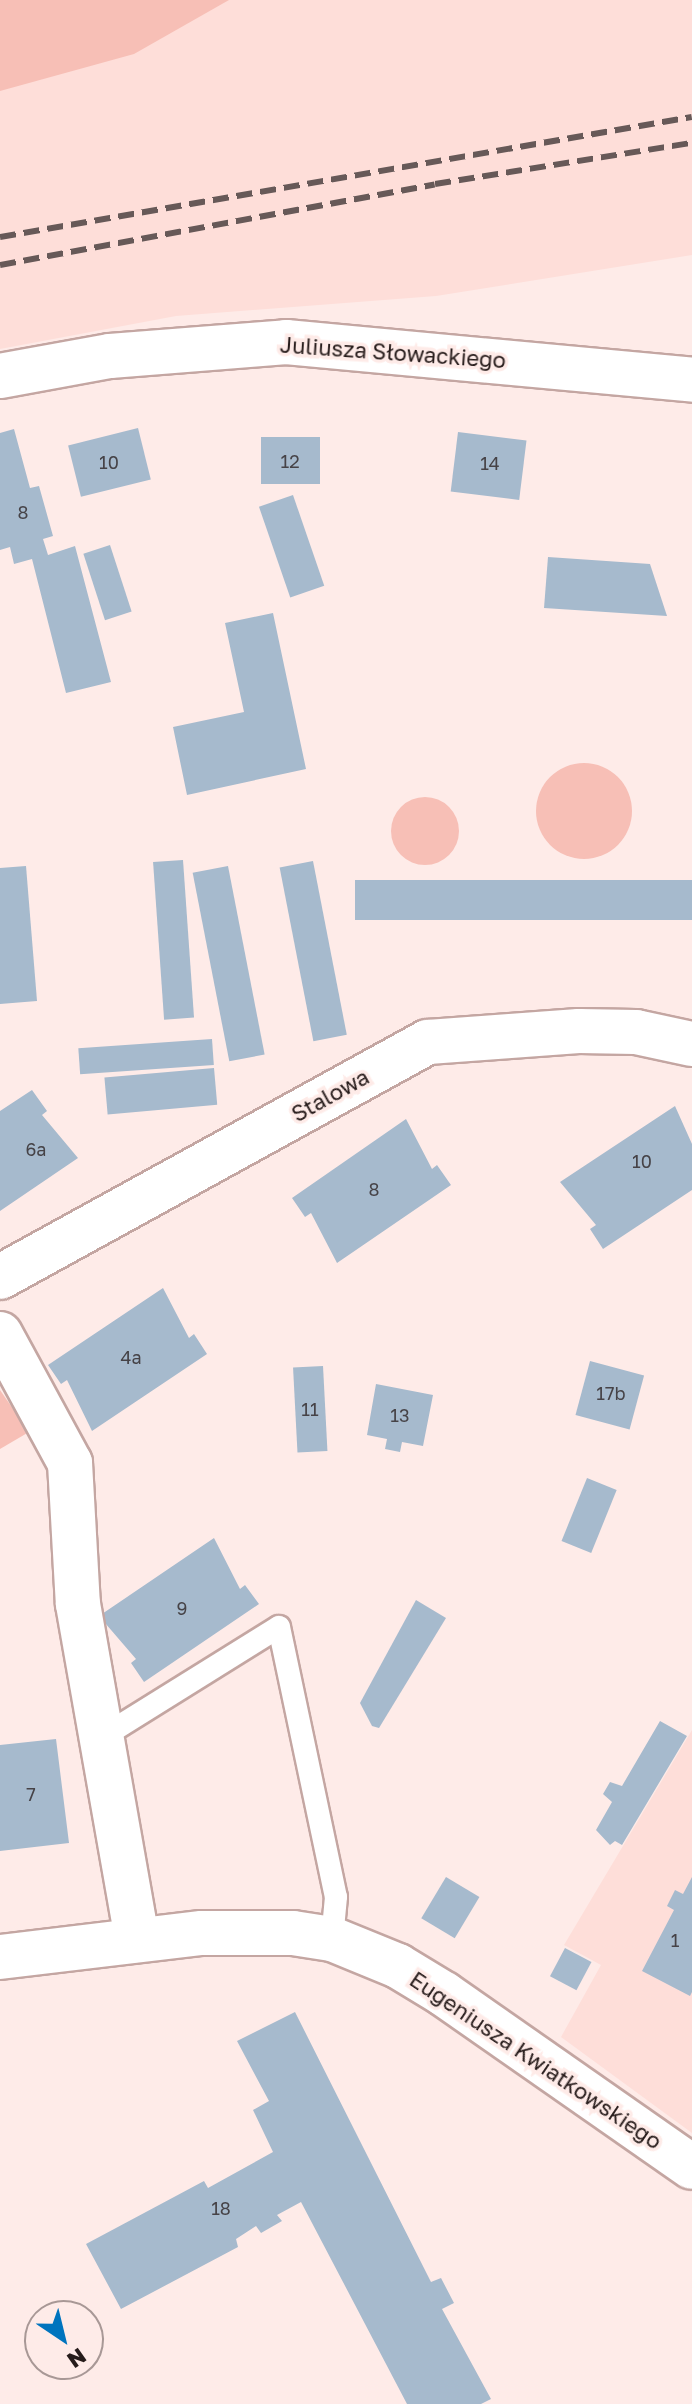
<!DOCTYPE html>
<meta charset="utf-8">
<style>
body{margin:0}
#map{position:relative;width:692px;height:2404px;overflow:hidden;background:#feebe8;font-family:"Golos Text",sans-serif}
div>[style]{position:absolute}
.built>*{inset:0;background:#feded9}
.green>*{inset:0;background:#f7bfb6}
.round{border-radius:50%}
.building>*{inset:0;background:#a6bacd;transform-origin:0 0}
.roads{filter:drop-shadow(2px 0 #c4a6a2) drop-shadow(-2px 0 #c4a6a2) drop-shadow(0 2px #c4a6a2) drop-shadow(0 -2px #c4a6a2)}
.service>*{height:22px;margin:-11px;padding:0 11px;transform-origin:11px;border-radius:11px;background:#fff}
.minor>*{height:44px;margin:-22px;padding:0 22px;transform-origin:22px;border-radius:22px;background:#fff}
.tertiary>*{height:44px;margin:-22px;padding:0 22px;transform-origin:22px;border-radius:22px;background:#fff}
.rail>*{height:6px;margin-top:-3px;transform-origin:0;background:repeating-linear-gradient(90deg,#675958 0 16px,transparent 0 24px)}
span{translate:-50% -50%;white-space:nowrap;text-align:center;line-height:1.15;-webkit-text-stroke:7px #feebe8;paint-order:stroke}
.number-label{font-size:18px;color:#464347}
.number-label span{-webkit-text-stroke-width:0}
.street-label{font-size:22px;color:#261b1a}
.north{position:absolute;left:24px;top:2300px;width:80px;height:80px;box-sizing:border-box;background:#feebe8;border:2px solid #a89896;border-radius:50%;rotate:145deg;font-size:22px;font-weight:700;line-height:32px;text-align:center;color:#261b1a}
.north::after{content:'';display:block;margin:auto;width:28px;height:36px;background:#0074be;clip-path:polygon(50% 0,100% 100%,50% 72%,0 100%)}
</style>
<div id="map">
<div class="built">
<i style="clip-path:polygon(0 0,692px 0,692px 255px,436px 296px,176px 316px,0 349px)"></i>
<i style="clip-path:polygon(692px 1730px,692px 2133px,561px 2037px,601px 1965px,564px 1945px)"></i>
</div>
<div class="green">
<i style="clip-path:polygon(0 0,229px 0,134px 54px,0 91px)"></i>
<i class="round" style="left:536px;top:763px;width:96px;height:96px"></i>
<i class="round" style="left:391px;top:797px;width:68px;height:68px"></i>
<i style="clip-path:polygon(0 1390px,29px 1432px,0 1449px)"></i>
</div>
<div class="building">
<i style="left:138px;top:428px;width:53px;height:72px;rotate:76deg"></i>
<i style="clip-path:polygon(14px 429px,30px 488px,39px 486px,53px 536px,43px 539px,48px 555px,75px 546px,111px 682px,66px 693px,32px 559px,14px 564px,10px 547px,0 550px,0 433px)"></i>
<i style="left:458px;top:432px;width:69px;height:60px;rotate:7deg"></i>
<i style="left:320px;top:437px;width:47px;height:59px;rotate:90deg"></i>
<i style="left:293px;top:495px;width:96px;height:36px;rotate:71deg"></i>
<i style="left:110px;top:545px;width:70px;height:28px;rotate:72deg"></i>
<i style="clip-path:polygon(548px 557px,650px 564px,667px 616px,544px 608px)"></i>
<i style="clip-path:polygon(273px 613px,306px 769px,187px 795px,173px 727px,244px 712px,225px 623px)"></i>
<i style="left:183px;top:860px;width:158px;height:30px;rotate:86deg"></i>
<i style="left:313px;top:861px;width:177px;height:34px;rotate:79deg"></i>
<i style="clip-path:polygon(26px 866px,37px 1001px,0 1004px,0 868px)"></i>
<i style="left:228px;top:866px;width:192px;height:36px;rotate:79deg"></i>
<i style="left:355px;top:880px;width:337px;height:40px"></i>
<i style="left:212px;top:1039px;width:26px;height:134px;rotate:86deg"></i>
<i style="left:214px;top:1068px;width:37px;height:110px;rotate:85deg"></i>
<i style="clip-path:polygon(32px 1090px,47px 1111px,42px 1115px,78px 1158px,0 1211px,0 1111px)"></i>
<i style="clip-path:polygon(675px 1106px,692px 1144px,692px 1190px,603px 1249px,590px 1229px,596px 1225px,560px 1182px)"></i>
<i style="clip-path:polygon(406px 1119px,432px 1169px,437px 1165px,451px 1185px,337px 1263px,311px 1213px,305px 1217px,292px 1198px)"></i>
<i style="clip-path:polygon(163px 1288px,189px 1338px,194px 1334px,207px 1354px,92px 1431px,67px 1380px,61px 1384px,48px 1365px)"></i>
<i style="left:590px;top:1361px;width:56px;height:56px;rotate:15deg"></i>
<i style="left:323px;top:1366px;width:85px;height:30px;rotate:87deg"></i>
<i style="clip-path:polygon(376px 1384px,433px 1395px,423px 1446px,402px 1442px,400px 1452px,385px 1449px,387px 1439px,367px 1435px)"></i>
<i style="left:587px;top:1478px;width:32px;height:68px;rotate:22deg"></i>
<i style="clip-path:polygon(214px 1538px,240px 1589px,245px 1585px,259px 1604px,144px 1682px,131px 1663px,136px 1659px,99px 1616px)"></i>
<i style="clip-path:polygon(416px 1600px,446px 1618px,379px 1728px,372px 1726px,360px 1703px)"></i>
<i style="clip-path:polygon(660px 1721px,687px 1736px,622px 1845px,615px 1841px,610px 1845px,596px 1830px,612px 1802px,603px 1794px,610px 1782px,622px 1786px)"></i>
<i style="clip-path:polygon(56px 1739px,69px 1843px,0 1851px,0 1745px)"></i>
<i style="left:446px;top:1877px;width:39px;height:48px;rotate:31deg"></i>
<i style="clip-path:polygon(692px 1877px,692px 1992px,690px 1996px,642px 1971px,674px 1910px,667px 1906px,675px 1890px,683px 1894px)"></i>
<i style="left:565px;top:1948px;width:30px;height:32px;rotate:28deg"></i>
<i style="clip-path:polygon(295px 2012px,431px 2282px,441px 2278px,454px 2303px,442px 2309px,491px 2399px,481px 2404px,407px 2404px,301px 2202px,277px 2215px,282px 2221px,261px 2233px,256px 2226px,236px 2239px,238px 2247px,121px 2309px,86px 2244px,204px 2181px,208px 2188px,273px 2152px,253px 2110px,269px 2101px,237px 2041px)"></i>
</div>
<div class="roads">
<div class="service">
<i style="left:102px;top:1737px;width:208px;rotate:-31.9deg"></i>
<i style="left:279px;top:1627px;width:276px;rotate:78.1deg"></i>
<i style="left:336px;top:1897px;width:42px;rotate:95.4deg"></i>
</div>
<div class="minor">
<i style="left:0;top:1277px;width:488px;rotate:-28.8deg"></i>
<i style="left:428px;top:1042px;width:151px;rotate:-4.2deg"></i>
<i style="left:579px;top:1031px;width:57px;rotate:1deg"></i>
<i style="left:636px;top:1032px;width:57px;rotate:12.1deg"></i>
<i style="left:0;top:1334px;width:147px;rotate:61.5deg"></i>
<i style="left:70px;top:1463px;width:141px;rotate:86.8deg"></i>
<i style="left:78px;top:1604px;width:341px;rotate:80deg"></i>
<i style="left:0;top:1957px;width:203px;rotate:-6.8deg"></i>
<i style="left:202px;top:1933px;width:91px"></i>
<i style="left:293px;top:1933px;width:39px;rotate:9deg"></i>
<i style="left:332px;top:1939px;width:71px;rotate:22.2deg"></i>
<i style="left:398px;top:1966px;width:54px;rotate:31.3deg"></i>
<i style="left:444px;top:1994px;width:302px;rotate:34.9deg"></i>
</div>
<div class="tertiary">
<i style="left:0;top:376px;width:112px;rotate:-10.3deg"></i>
<i style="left:110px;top:356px;width:177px;rotate:-4.5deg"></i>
<i style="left:286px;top:342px;width:408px;rotate:5.3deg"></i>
</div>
</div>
<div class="rail">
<i style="left:0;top:237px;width:702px;rotate:-9.84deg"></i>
<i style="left:0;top:265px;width:442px;rotate:-10.5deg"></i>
<i style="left:435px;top:184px;width:260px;rotate:-9.1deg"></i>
</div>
<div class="number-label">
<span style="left:290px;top:461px">12</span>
<span style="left:109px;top:462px">10</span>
<span style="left:490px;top:463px">14</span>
<span style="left:23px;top:512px">8</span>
<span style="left:36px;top:1149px">6a</span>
<span style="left:642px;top:1161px">10</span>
<span style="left:374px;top:1189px">8</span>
<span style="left:131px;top:1357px">4a</span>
<span style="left:611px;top:1393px">17b</span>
<span style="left:310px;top:1409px">11</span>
<span style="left:400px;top:1415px">13</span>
<span style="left:182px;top:1608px">9</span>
<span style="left:31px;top:1794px">7</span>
<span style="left:675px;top:1940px">1</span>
<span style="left:221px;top:2208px">18</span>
</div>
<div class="street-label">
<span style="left:393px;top:352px;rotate:4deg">Juliusza Słowackiego</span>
<span style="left:330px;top:1095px;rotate:-29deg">Stalowa</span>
<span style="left:536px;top:2060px;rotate:34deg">Eugeniusza Kwiatkowskiego</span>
</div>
<div class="north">N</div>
</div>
